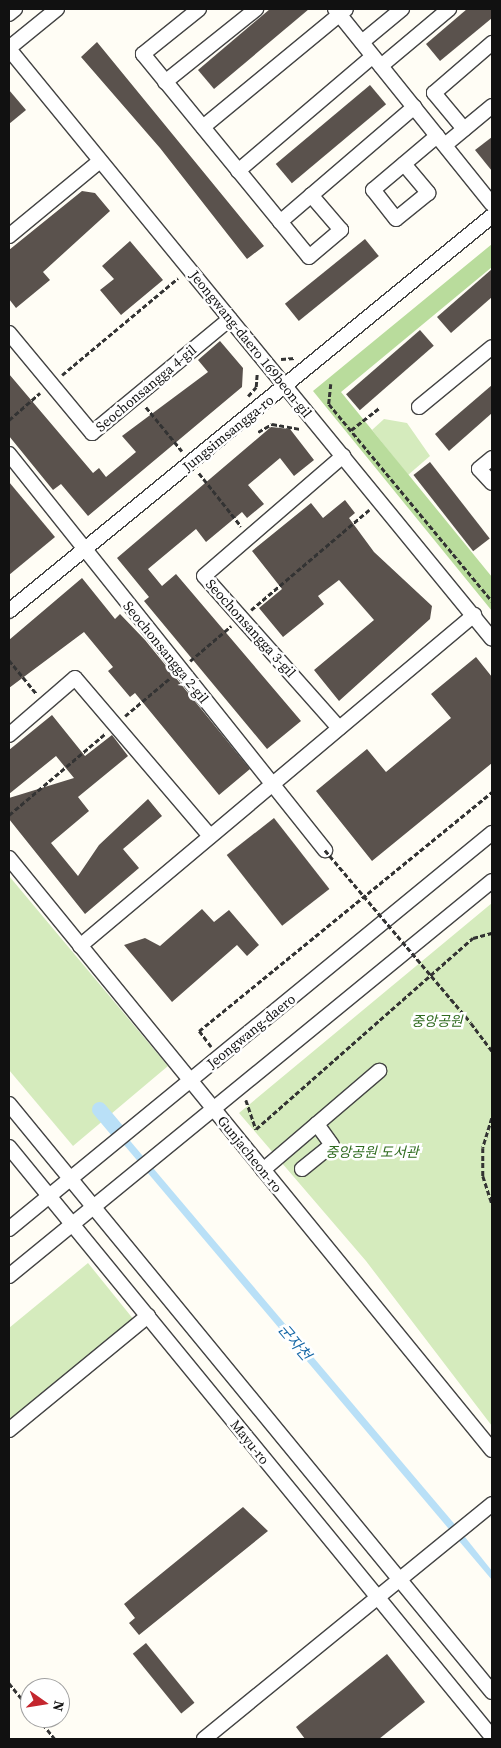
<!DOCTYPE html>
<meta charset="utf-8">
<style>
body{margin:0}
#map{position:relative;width:501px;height:1748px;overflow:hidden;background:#fffdf5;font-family:"Source Serif 4","Noto Sans KR",serif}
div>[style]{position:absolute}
.green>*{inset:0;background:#d5ebbd}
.forest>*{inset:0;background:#b9dc9c}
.water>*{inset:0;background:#b9e0f7}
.canal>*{height:15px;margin:-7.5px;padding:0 7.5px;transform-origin:7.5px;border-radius:7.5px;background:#b9e0f7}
.building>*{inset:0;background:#5a524d;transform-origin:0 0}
.path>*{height:2.5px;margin-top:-1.25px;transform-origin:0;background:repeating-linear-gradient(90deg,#333 0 5px,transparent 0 7.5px)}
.roads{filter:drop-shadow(1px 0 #444) drop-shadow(-1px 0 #444) drop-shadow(0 1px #444) drop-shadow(0 -1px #444)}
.minor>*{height:14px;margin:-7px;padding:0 7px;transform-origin:7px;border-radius:7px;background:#fff}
.path-bridge>*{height:2.5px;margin-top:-1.25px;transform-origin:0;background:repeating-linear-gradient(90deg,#333 0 5px,transparent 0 7.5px)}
span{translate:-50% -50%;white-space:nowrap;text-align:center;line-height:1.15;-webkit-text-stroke:5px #fff;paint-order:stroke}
.street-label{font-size:14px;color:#111}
.park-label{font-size:14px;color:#2f6b1f;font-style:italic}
.water-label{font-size:15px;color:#1768a6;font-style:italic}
.frame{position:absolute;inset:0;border:10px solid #111;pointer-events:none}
.north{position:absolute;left:20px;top:1678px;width:50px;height:50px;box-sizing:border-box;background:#fff;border:1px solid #a0a0a0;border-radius:50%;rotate:103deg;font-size:14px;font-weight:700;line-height:20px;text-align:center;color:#111}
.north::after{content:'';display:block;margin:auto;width:18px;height:22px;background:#c4262e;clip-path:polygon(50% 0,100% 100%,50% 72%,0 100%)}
</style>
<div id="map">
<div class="green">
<i style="clip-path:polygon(384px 419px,407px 423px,430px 456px,408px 475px,372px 430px)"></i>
<i style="clip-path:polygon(9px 876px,168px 1066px,73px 1146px,9px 1070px)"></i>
<i style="clip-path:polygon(492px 903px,492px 1426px,366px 1261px,239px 1113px)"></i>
<i style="clip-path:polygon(88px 1263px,134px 1320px,9px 1423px,9px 1328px)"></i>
</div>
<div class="forest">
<i style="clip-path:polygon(492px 244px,492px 267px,341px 392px,492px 577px,492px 611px,313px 391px)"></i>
</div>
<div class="water">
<i style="clip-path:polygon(109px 1116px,457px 1527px,492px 1571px,492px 1580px,103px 1120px)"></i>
</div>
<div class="canal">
<i style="left:99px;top:1109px;width:31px;rotate:50deg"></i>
</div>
<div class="building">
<i style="clip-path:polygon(270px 9px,309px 9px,214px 89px,198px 70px)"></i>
<i style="clip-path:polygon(467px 9px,492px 9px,492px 18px,440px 61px,426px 44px)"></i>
<i style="clip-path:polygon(97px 42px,264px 246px,247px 259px,160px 148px,81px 57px)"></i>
<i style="left:370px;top:85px;width:25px;height:123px;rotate:50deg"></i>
<i style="clip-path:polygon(9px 90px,26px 110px,9px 124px)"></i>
<i style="clip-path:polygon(492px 137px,492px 171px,475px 150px)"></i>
<i style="clip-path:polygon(82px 191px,95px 193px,110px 211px,43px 272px,50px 280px,16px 308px,9px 299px,9px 250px)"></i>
<i style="left:365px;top:239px;width:22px;height:103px;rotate:51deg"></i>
<i style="clip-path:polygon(130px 241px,163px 280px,121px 315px,100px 290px,114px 279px,102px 266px)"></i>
<i style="clip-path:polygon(492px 269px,492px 297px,451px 333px,437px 317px)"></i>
<i style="left:420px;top:330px;width:21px;height:98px;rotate:49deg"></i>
<i style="clip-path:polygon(220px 341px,243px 368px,242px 387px,88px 516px,61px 484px,53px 490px,9px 436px,9px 374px,93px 473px,99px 468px,106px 477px,136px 452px,122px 436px,208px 372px,198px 360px)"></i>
<i style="clip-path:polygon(492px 385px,492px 413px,449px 451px,435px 434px)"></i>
<i style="clip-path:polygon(271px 427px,290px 429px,314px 460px,294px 476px,280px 458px,248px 485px,264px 504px,247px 518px,242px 512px,206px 542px,196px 529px,148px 569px,162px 586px,176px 574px,301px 721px,267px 749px,144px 601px,149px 597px,117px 558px)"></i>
<i style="left:430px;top:462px;width:97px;height:21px;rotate:52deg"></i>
<i style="clip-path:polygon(9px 482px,55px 537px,9px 575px)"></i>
<i style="clip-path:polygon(345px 500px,355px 513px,349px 518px,374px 552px,432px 606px,430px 619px,339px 701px,314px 670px,374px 620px,339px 580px,318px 596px,324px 604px,283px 637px,259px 608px,282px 589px,252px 551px,311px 503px,323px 518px)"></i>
<i style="clip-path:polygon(82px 578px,115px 619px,120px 614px,145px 640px,250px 769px,219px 795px,135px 693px,130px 697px,108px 671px,113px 667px,84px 632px,9px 688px,9px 640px)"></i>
<i style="clip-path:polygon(476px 657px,492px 677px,492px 763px,372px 861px,316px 791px,367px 749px,386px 772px,451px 718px,431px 694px)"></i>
<i style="clip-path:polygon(52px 715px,85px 756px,112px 735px,128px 756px,78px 797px,89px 811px,51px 843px,78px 876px,99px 845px,148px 799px,162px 816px,123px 849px,139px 868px,85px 914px,9px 819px,9px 798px,74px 778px,56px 756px,9px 794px,9px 750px)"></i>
<i style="left:274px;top:818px;width:90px;height:60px;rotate:52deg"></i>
<i style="clip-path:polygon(202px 909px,214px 922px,229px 910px,259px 945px,247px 956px,237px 945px,172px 1002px,124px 945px,145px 938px,160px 946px)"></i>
<i style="clip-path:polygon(243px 1507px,268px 1531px,139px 1635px,129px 1623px,135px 1618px,124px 1604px)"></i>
<i style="left:146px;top:1643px;width:77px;height:17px;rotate:51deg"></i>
<i style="clip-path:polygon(387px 1654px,425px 1702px,379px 1739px,305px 1739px,296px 1727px)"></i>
</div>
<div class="path">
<i style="left:281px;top:359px;width:14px;rotate:-4deg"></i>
<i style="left:62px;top:375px;width:151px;rotate:-39.9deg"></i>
<i style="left:331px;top:384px;width:20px;rotate:96deg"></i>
<i style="left:329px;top:404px;width:256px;rotate:50.4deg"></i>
<i style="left:248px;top:396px;width:12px;rotate:-48deg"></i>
<i style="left:256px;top:387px;width:13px;rotate:-86deg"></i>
<i style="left:146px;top:407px;width:57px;rotate:50.7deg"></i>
<i style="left:9px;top:420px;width:41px;rotate:-41.1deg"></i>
<i style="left:351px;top:430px;width:36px;rotate:-38deg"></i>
<i style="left:258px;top:432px;width:16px;rotate:-30deg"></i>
<i style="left:272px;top:424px;width:28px;rotate:10deg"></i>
<i style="left:199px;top:473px;width:68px;rotate:51.6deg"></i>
<i style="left:251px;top:610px;width:155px;rotate:-40.3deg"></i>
<i style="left:9px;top:660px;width:43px;rotate:50.7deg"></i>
<i style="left:190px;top:661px;width:54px;rotate:-40.5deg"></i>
<i style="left:125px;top:716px;width:59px;rotate:-40.2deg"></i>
<i style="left:9px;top:815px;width:127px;rotate:-40.2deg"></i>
<i style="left:471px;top:1023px;width:35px;rotate:53deg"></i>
<i style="left:211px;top:1047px;width:20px;rotate:-127deg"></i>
<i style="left:199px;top:1031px;width:378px;rotate:-39.2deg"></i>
<i style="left:246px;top:1100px;width:31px;rotate:71deg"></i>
<i style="left:256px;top:1129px;width:289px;rotate:-41.4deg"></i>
<i style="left:473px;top:938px;width:20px;rotate:-15deg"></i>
<i style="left:492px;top:1118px;width:31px;rotate:107deg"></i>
<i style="left:483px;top:1148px;width:28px;rotate:90deg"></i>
<i style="left:483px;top:1176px;width:29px;rotate:72deg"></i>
<i style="left:9px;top:1683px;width:33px;rotate:51deg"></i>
<i style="left:38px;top:1718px;width:27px;rotate:51deg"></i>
</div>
<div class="roads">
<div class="minor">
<i style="left:199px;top:9px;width:72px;rotate:141.2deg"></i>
<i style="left:143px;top:54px;width:262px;rotate:50.7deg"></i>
<i style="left:309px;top:257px;width:42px;rotate:-40.2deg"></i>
<i style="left:341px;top:230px;width:46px;rotate:-130.6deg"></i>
<i style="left:335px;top:9px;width:250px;rotate:51.2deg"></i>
<i style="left:9px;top:14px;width:8px;rotate:-40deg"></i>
<i style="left:362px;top:42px;width:52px;rotate:-39.5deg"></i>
<i style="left:9px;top:48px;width:62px;rotate:-39.1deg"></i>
<i style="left:9px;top:49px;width:762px;rotate:50.69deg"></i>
<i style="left:381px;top:66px;width:89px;rotate:-40deg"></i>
<i style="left:165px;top:82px;width:117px;rotate:-38.7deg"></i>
<i style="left:203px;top:127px;width:185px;rotate:-39.5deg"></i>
<i style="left:464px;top:129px;width:47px;rotate:-129.8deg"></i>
<i style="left:434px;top:93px;width:77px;rotate:-40.8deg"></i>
<i style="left:445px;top:145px;width:61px;rotate:-39.7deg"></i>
<i style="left:404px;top:164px;width:38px;rotate:50deg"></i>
<i style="left:428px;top:193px;width:41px;rotate:140.9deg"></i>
<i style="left:396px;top:219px;width:37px;rotate:-128deg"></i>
<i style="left:373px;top:190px;width:84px;rotate:-40.2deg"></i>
<i style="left:238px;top:171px;width:177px;rotate:-40.4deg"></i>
<i style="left:280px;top:222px;width:177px;rotate:-40.6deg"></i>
<i style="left:9px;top:236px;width:118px;rotate:-39.5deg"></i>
<i style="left:9px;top:333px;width:130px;rotate:50.3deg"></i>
<i style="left:92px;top:433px;width:179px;rotate:-39.6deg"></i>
<i style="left:419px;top:407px;width:94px;rotate:-39.4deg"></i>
<i style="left:9px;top:454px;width:507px;rotate:51.41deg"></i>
<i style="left:492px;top:458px;width:17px;rotate:140deg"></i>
<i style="left:479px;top:469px;width:19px;rotate:47deg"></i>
<i style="left:9px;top:611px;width:624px;rotate:-39.28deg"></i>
<i style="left:339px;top:728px;width:203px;rotate:-131.6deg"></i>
<i style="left:204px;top:576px;width:184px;rotate:-40.8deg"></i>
<i style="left:9px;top:735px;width:87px;rotate:-40.8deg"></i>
<i style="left:75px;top:678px;width:208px;rotate:49.5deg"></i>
<i style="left:9px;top:858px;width:764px;rotate:50.79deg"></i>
<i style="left:80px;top:946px;width:515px;rotate:-40.03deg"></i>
<i style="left:9px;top:1104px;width:761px;rotate:50.6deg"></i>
<i style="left:9px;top:1147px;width:762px;rotate:50.69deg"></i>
<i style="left:302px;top:1169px;width:38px;rotate:-39deg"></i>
<i style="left:332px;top:1145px;width:26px;rotate:-126deg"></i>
<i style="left:263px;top:1170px;width:153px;rotate:-40.5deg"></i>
<i style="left:9px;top:1229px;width:625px;rotate:-39.35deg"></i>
<i style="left:9px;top:1276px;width:624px;rotate:-39.28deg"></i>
<i style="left:9px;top:1430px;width:180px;rotate:-39.4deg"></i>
<i style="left:204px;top:1739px;width:372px;rotate:-39.2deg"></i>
</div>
</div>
<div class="path-bridge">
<i style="left:325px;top:850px;width:226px;rotate:49.8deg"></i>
</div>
<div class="street-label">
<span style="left:251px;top:344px;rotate:51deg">Jeongwang-daero 169beon-gil</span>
<span style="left:146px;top:388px;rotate:-40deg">Seochonsangga 4-gil</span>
<span style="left:228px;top:433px;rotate:-39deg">Jungsimsangga-ro</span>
<span style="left:251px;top:628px;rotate:48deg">Seochonsangga 3-gil</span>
<span style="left:166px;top:652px;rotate:51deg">Seochonsangga 2-gil</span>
<span style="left:251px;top:1031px;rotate:-39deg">Jeongwang-daero</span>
<span style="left:250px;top:1154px;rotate:51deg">Gunjacheon-ro</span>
<span style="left:250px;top:1442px;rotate:51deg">Mayu-ro</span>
</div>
<div class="park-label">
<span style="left:437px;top:1021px">중앙공원</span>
<span style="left:372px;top:1152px">중앙공원 도서관</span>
</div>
<div class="water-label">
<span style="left:295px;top:1342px;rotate:50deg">군자천</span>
</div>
<div class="frame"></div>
<div class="north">N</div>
</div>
